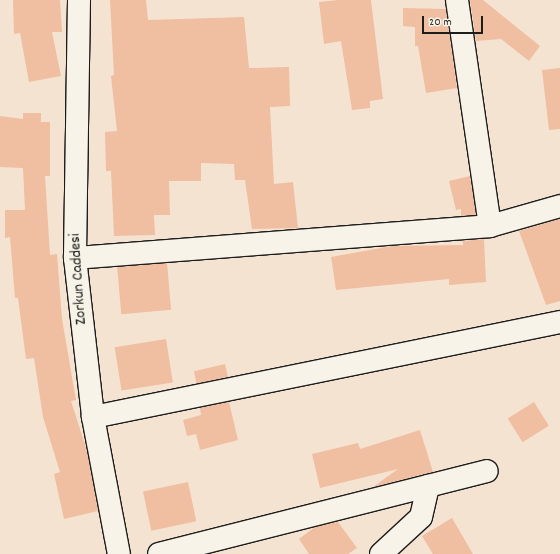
<!DOCTYPE html>
<style>
body{margin:0}
#map{position:relative;width:560px;height:554px;overflow:hidden;background:#f5e3d2;font-family:Dekko,sans-serif}
div>[style]{position:absolute}
.building>*{inset:0;background:#f0bea0;transform-origin:0 0}
.roads{filter:drop-shadow(1px 0 #1c1c1c) drop-shadow(-1px 0 #1c1c1c) drop-shadow(0 1px #1c1c1c) drop-shadow(0 -1px #1c1c1c)}
.minor>*{height:22px;margin:-11px;padding:0 11px;transform-origin:11px;border-radius:11px;background:#f7f3e8}
span{translate:-50% -50%;white-space:nowrap;text-align:center;line-height:1.15;-webkit-text-stroke:3px #f7f3e8;paint-order:stroke}
.street-label{font-size:16px;color:#1c1c1c}
.scale{position:absolute;left:422px;top:16px;width:61px;height:18px;box-sizing:border-box;border:2px solid #1c1c1c;border-top:0;padding-left:5px;font-size:12px;line-height:14px;white-space:nowrap;color:#1c1c1c;-webkit-text-stroke:3px #f7f3e8;paint-order:stroke}
</style>
<div id="map">
<div class="building">
<i style="clip-path:polygon(13px 0,60px 0,62px 32px,52px 32px,61px 76px,29px 82px,20px 33px,14px 34px)"></i>
<i style="clip-path:polygon(110px 0,146px 0,148px 20px,244px 17px,249px 68px,289px 67px,290px 106px,270px 107px,274px 184px,293px 182px,298px 228px,252px 229px,245px 180px,235px 180px,234px 164px,201px 163px,201px 181px,169px 181px,170px 215px,154px 215px,155px 235px,114px 236px,111px 171px,106px 171px,105px 132px,117px 131px,111px 76px,114px 75px)"></i>
<i style="clip-path:polygon(338px 0,371px 0,383px 99px,370px 101px,370px 108px,352px 110px,341px 41px,324px 44px,319px 2px)"></i>
<i style="clip-path:polygon(470px 0,483px 0,540px 46px,529px 61px,501px 39px,476px 41px)"></i>
<i style="clip-path:polygon(403px 8px,446px 9px,457px 88px,426px 93px,418px 46px,415px 46px,415px 27px,403px 26px)"></i>
<i style="clip-path:polygon(560px 68px,560px 129px,549px 130px,542px 70px)"></i>
<i style="clip-path:polygon(23px 113px,41px 113px,41px 122px,50px 122px,50px 176px,45px 176px,50px 255px,57px 254px,62px 319px,76px 400px,71px 401px,87px 451px,98px 511px,64px 519px,54px 474px,60px 472px,43px 417px,34px 358px,26px 359px,18px 298px,15px 298px,10px 237px,5px 238px,5px 210px,25px 210px,23px 168px,0 167px,0 116px,23px 119px)"></i>
<i style="clip-path:polygon(470px 176px,476px 215px,461px 216px,461px 209px,456px 210px,449px 181px)"></i>
<i style="clip-path:polygon(560px 219px,560px 301px,546px 305px,519px 231px)"></i>
<i style="clip-path:polygon(484px 239px,486px 282px,449px 285px,449px 279px,336px 290px,331px 257px,392px 246px,463px 245px,463px 241px)"></i>
<i style="left:167px;top:263px;width:47px;height:50px;rotate:85deg"></i>
<i style="left:166px;top:339px;width:44px;height:52px;rotate:81deg"></i>
<i style="left:225px;top:364px;width:13px;height:32px;rotate:77deg"></i>
<i style="clip-path:polygon(229px 402px,238px 440px,200px 450px,196px 434px,187px 436px,183px 420px,201px 415px,200px 408px)"></i>
<i style="left:534px;top:402px;width:28px;height:31px;rotate:58deg"></i>
<i style="clip-path:polygon(420px 430px,433px 472px,373px 487px,398px 469px,320px 488px,312px 454px,358px 443px,360px 449px)"></i>
<i style="left:188px;top:482px;width:40px;height:46px;rotate:78deg"></i>
<i style="clip-path:polygon(452px 518px,473px 554px,433px 554px,422px 536px)"></i>
<i style="clip-path:polygon(338px 522px,357px 548px,348px 554px,309px 554px,299px 539px,315px 527px)"></i>
</div>
<div class="roads">
<div class="minor">
<i style="left:79px;top:0;width:258px;rotate:90.9deg"></i>
<i style="left:75px;top:258px;width:160px;rotate:83.5deg"></i>
<i style="left:93px;top:417px;width:139px;rotate:79.3deg"></i>
<i style="left:457px;top:0;width:228px;rotate:81.7deg"></i>
<i style="left:75px;top:258px;width:416px;rotate:-4.4deg"></i>
<i style="left:490px;top:226px;width:73px;rotate:-15.9deg"></i>
<i style="left:93px;top:417px;width:477px;rotate:-11.5deg"></i>
<i style="left:159px;top:554px;width:338px;rotate:-14.2deg"></i>
<i style="left:381px;top:554px;width:54px;rotate:-42.8deg"></i>
<i style="left:421px;top:517px;width:32px;rotate:-77deg"></i>
</div>
</div>
<div class="street-label">
<span style="left:79px;top:279px;rotate:-94deg">Zorkun Caddesi</span>
</div>
<div class="scale">20 m</div>
</div>
